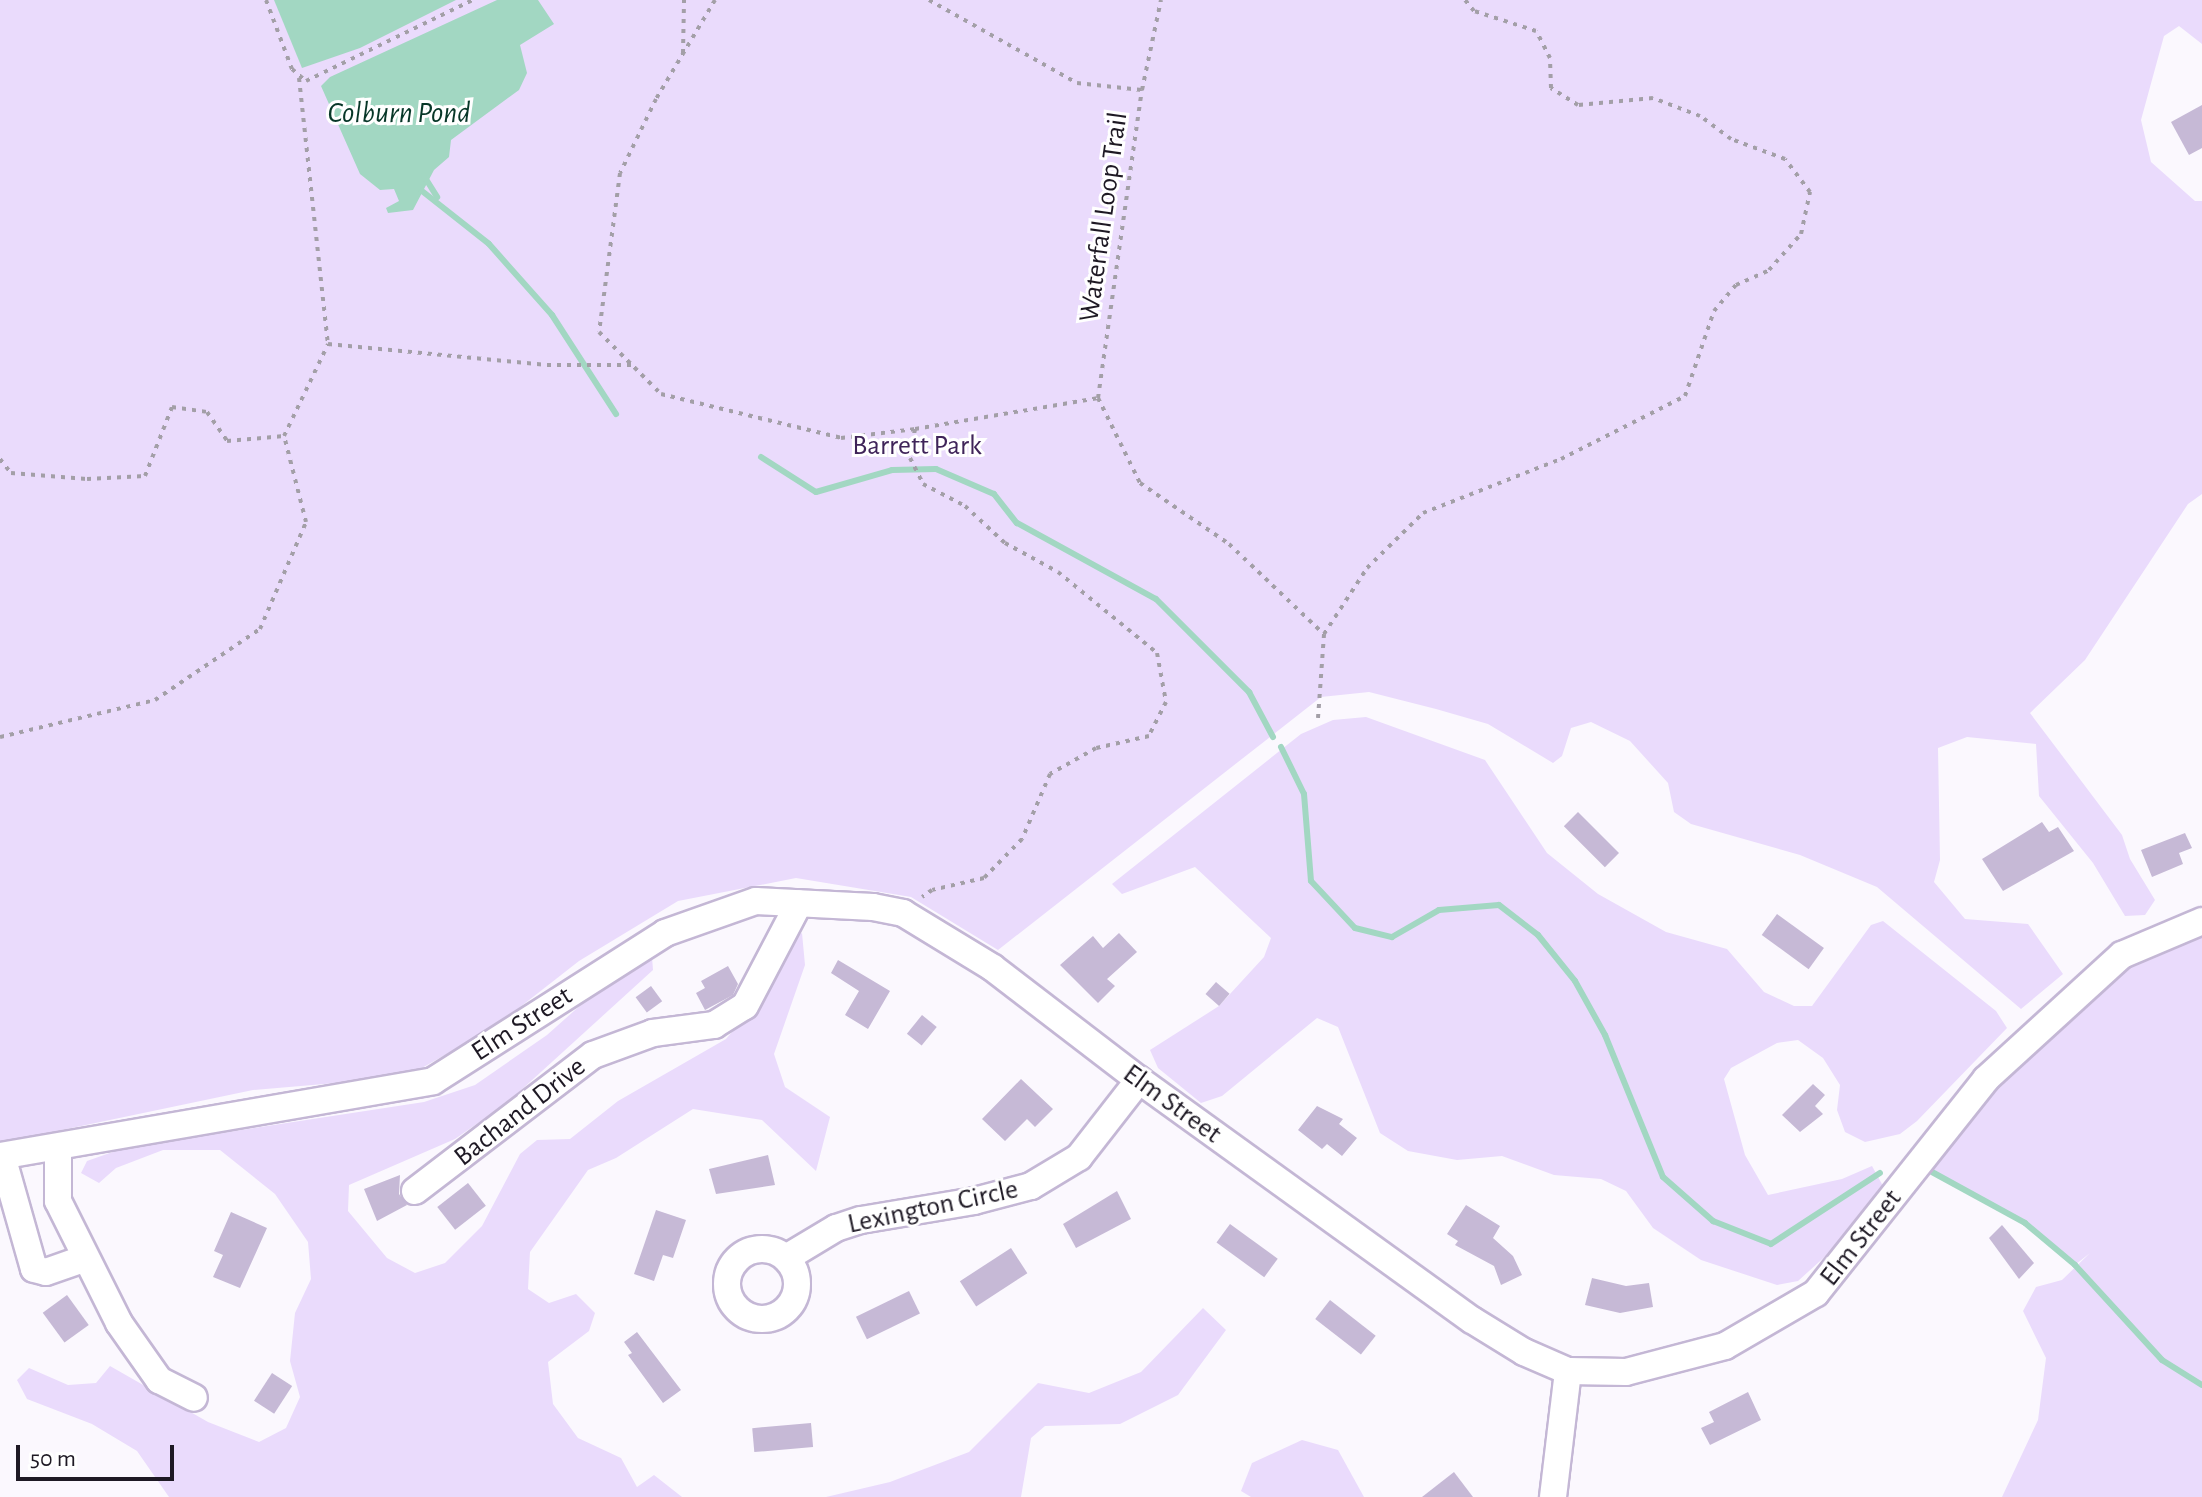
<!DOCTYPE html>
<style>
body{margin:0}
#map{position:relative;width:2202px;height:1497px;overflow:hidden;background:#fbf8fe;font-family:"Alegreya Sans",sans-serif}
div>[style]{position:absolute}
.green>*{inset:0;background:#eadbfc}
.water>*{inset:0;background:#a2d7c2}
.stream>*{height:6px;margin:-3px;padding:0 3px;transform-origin:3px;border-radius:3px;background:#a2d7c2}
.building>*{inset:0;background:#c6b9d6;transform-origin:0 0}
.path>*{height:4px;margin-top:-2px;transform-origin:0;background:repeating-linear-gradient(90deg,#a39fa7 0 4px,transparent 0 10px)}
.roads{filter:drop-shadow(2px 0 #c4b7d5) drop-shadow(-2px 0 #c4b7d5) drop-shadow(0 2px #c4b7d5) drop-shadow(0 -2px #c4b7d5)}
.minor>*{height:26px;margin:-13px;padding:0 13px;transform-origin:13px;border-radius:13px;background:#fff}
.minor>.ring{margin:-13px;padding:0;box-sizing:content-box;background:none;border:26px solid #fff;border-radius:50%}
span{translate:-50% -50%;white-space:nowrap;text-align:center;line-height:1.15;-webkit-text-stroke:6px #fff;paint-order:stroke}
.street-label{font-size:28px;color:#1e1924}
.park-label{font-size:28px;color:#3f2459}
.water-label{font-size:30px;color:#073728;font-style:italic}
.scale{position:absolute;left:16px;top:1445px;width:158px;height:36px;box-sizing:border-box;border:4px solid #1e1924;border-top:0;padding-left:10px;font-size:24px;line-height:28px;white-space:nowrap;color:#1e1924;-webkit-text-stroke:6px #fff;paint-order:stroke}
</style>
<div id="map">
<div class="green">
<i style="clip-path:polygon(0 0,2202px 0,2202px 44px,2179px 26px,2164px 36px,2141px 120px,2151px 162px,2195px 201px,2202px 201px,2202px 494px,2188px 504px,2085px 660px,2030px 713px,2122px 835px,2130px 859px,2155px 900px,2145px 915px,2125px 916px,2093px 863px,2039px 796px,2036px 744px,1967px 737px,1938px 748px,1940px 860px,1934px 882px,1965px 919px,2028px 924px,2063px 974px,2021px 1009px,1877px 887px,1800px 855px,1691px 824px,1674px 812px,1668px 783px,1630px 741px,1591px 722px,1571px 728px,1562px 756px,1553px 763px,1488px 724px,1436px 709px,1369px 692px,1321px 697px,998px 950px,911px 897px,796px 878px,678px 901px,579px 961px,496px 1026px,406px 1077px,253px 1090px,0 1143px)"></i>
<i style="clip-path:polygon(1366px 717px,1485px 760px,1547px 853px,1598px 894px,1666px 932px,1727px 949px,1764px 992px,1794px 1006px,1812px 1006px,1871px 925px,1883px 921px,1996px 1011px,2007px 1028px,1917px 1121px,1900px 1134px,1865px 1142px,1845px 1132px,1837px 1110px,1840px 1085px,1823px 1058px,1798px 1040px,1777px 1043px,1731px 1068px,1724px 1079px,1745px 1155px,1768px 1195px,1842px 1179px,1872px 1166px,1883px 1186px,1840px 1243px,1798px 1281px,1777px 1285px,1701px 1260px,1653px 1228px,1626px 1191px,1601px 1179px,1554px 1175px,1502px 1156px,1457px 1160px,1408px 1151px,1380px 1133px,1338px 1027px,1317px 1018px,1222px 1096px,1201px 1103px,1158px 1068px,1150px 1050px,1219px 1006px,1264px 957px,1271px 938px,1195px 867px,1122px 894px,1112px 884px,1301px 734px,1333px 720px)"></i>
<i style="clip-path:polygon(802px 933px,805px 965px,774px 1054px,785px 1087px,830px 1117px,816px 1171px,762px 1120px,693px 1109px,616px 1158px,588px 1170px,530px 1252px,528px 1289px,549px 1303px,576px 1294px,595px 1313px,589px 1331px,548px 1362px,553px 1404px,578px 1438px,621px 1458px,637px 1487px,654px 1475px,682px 1497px,169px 1497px,137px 1451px,92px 1424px,27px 1399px,17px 1380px,29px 1368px,68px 1385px,96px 1383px,110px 1366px,208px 1422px,259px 1442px,286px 1428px,300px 1397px,290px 1361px,295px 1313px,311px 1279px,308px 1242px,275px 1194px,220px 1150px,163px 1150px,116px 1168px,99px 1183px,81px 1173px,87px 1161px,124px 1148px,424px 1102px,475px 1085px,547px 1035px,602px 986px,652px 957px,653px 970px,507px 1103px,455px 1139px,349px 1185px,348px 1211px,387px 1258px,415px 1273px,445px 1263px,482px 1226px,520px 1154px,537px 1140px,570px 1139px,618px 1101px,726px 1039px,759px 1000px,786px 942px)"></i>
<i style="clip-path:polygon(2202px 934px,2202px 1497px,2002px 1497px,2038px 1420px,2046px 1358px,2023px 1311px,2036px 1287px,2062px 1280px,2090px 1253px,2075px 1265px,2025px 1223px,1932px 1172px,1945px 1143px,1979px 1100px,2116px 970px)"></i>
<i style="clip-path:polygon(1203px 1308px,1226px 1330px,1178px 1395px,1120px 1424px,1045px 1426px,1031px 1438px,1021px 1497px,826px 1497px,890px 1482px,969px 1452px,1038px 1383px,1089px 1393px,1141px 1372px)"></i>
<i style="clip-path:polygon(1302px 1440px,1338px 1450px,1364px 1497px,1251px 1497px,1241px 1491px,1252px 1463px)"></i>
</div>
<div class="water">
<i style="clip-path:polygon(274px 0,456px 0,360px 48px,302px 68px)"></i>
<i style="clip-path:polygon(497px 0,538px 0,554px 24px,520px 45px,527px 73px,519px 90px,451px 140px,449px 157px,434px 170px,413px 210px,388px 213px,386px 208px,399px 201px,394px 189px,380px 190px,360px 174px,321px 86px,330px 77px)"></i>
</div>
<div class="stream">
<i style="left:424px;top:176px;width:25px;rotate:58deg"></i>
<i style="left:422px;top:191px;width:85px;rotate:38.3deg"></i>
<i style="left:489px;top:244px;width:95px;rotate:48.4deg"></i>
<i style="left:552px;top:315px;width:118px;rotate:57.1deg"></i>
<i style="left:761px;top:457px;width:65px;rotate:32.5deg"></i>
<i style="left:816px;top:492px;width:79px;rotate:-16.1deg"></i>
<i style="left:892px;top:470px;width:44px;rotate:-1.3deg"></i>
<i style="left:936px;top:469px;width:63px;rotate:23.3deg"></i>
<i style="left:994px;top:494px;width:37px;rotate:52deg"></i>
<i style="left:1017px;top:523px;width:158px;rotate:28.7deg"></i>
<i style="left:1156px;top:599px;width:132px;rotate:45deg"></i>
<i style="left:1249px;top:692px;width:51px;rotate:61.9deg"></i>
<i style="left:1281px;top:747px;width:52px;rotate:63.9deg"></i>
<i style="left:1304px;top:794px;width:87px;rotate:85.4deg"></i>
<i style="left:1311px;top:881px;width:64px;rotate:46.9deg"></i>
<i style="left:1355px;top:928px;width:38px;rotate:14deg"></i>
<i style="left:1392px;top:937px;width:54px;rotate:-29.9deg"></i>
<i style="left:1439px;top:910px;width:60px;rotate:-4.8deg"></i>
<i style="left:1499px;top:905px;width:49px;rotate:37.6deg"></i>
<i style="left:1538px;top:935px;width:59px;rotate:51.2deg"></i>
<i style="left:1575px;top:981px;width:62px;rotate:60.9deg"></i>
<i style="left:1605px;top:1035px;width:153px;rotate:67.8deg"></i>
<i style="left:1663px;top:1177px;width:67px;rotate:41.3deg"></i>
<i style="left:1713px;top:1221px;width:62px;rotate:21.6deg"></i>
<i style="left:1771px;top:1244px;width:130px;rotate:-33.1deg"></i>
<i style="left:1932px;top:1172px;width:106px;rotate:28.7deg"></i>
<i style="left:2025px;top:1223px;width:65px;rotate:40deg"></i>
<i style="left:2075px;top:1265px;width:129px;rotate:47.5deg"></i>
<i style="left:2162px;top:1360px;width:47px;rotate:32deg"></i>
</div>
<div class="building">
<i style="clip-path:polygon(2202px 105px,2202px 148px,2189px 155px,2171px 122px)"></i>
<i style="left:1578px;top:812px;width:58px;height:20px;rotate:45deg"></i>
<i style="clip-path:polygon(2042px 822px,2049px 832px,2058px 827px,2074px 851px,2003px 891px,1982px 859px)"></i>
<i style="clip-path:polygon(2185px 833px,2192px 848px,2179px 853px,2183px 864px,2152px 877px,2141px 850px)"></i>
<i style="left:1777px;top:914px;width:58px;height:26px;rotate:36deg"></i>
<i style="clip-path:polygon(1119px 933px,1137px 952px,1107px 979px,1115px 986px,1098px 1003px,1060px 965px,1093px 936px,1103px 948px)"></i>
<i style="clip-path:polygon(838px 960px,890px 991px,868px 1029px,845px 1015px,859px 991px,831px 973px)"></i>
<i style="clip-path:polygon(728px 966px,738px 984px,733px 995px,705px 1010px,696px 993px,705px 988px,701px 981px)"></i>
<i style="left:1216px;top:982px;width:18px;height:16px;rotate:41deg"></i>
<i style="left:651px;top:986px;width:19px;height:19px;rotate:54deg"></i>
<i style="left:922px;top:1015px;width:19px;height:24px;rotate:39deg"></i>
<i style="clip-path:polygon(1021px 1079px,1053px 1109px,1035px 1127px,1027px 1119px,1005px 1141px,982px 1119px)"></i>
<i style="clip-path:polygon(1813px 1084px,1825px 1095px,1815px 1106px,1823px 1114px,1800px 1132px,1782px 1115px)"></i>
<i style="clip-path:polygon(1317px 1106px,1343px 1119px,1339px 1124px,1357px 1138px,1342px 1156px,1327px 1144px,1322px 1149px,1298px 1130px)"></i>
<i style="clip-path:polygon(768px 1155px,775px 1185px,716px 1194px,709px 1169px)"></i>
<i style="clip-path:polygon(400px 1175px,399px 1194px,407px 1205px,377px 1221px,364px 1189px)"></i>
<i style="left:468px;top:1183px;width:29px;height:39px;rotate:52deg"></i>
<i style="clip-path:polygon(1117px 1191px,1131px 1219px,1076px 1248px,1063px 1224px)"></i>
<i style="clip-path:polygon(1466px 1205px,1500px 1226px,1493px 1238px,1513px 1256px,1522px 1275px,1501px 1285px,1494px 1266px,1455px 1245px,1458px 1241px,1447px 1234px)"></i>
<i style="clip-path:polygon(656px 1210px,686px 1220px,673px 1258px,663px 1255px,654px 1281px,634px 1274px)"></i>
<i style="clip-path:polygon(231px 1212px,267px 1228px,240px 1288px,213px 1277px,223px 1255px,214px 1251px)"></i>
<i style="left:1230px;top:1224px;width:59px;height:23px;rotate:36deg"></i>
<i style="clip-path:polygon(2002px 1225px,2034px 1263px,2019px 1279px,1989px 1238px)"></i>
<i style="left:1011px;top:1248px;width:30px;height:61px;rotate:57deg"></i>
<i style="clip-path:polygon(1592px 1278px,1626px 1286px,1649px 1283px,1653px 1307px,1620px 1313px,1585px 1305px)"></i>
<i style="left:909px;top:1291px;width:25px;height:59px;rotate:64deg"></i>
<i style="left:67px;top:1295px;width:37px;height:30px;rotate:54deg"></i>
<i style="left:1330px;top:1300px;width:58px;height:24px;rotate:38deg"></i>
<i style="clip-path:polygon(637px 1332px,681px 1390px,663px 1403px,628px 1355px,632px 1353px,624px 1342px)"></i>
<i style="left:272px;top:1373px;width:24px;height:33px;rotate:33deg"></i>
<i style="clip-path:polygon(1748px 1392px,1761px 1420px,1710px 1445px,1701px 1428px,1714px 1422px,1709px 1412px)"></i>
<i style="left:811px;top:1423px;width:24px;height:59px;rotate:85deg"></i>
<i style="clip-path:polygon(1454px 1472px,1473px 1497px,1422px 1497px)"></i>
</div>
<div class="path">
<i style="left:266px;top:0;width:74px;rotate:69.4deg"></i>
<i style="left:292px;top:69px;width:18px;rotate:41deg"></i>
<i style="left:306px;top:81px;width:186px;rotate:-25.9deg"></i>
<i style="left:715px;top:0;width:115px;rotate:120.8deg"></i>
<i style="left:656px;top:99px;width:82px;rotate:115.9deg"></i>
<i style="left:620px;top:173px;width:160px;rotate:97.5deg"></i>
<i style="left:599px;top:332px;width:88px;rotate:45deg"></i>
<i style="left:661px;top:394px;width:185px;rotate:13.7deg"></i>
<i style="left:841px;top:438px;width:75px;rotate:-6.9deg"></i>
<i style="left:915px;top:429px;width:29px;rotate:100deg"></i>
<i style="left:910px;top:458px;width:29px;rotate:63deg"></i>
<i style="left:923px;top:484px;width:47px;rotate:27.6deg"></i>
<i style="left:965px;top:506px;width:54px;rotate:42.8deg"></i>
<i style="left:1005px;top:543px;width:60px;rotate:28.7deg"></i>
<i style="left:1058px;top:572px;width:128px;rotate:39.3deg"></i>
<i style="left:1157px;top:653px;width:50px;rotate:79.6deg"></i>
<i style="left:1166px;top:702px;width:38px;rotate:117deg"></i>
<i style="left:1149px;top:736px;width:54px;rotate:167.2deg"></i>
<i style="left:1096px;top:748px;width:53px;rotate:150.5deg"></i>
<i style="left:1050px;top:774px;width:71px;rotate:113.3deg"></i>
<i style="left:1022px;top:839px;width:54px;rotate:134.3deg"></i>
<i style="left:984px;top:878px;width:53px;rotate:167deg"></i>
<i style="left:932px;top:890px;width:12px;rotate:145deg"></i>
<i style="left:929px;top:0;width:170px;rotate:29.3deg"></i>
<i style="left:1077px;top:83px;width:65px;rotate:6.1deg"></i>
<i style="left:683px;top:53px;width:53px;rotate:-88.9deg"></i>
<i style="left:299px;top:78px;width:268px;rotate:83.8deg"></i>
<i style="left:328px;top:344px;width:220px;rotate:5.5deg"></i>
<i style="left:547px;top:365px;width:85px"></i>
<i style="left:1098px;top:398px;width:95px;rotate:63.7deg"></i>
<i style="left:1140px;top:483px;width:108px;rotate:34.4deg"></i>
<i style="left:1229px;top:544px;width:131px;rotate:43.5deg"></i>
<i style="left:915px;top:429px;width:186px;rotate:-9.6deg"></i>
<i style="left:1098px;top:398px;width:311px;rotate:-81.9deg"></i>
<i style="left:1142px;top:90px;width:92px;rotate:-78.1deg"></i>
<i style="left:0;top:459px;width:18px;rotate:52deg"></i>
<i style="left:11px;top:473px;width:76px;rotate:4.5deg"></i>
<i style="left:87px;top:479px;width:58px;rotate:-3deg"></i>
<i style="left:145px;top:476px;width:74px;rotate:-68.6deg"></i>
<i style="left:172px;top:407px;width:35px;rotate:8deg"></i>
<i style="left:207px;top:412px;width:35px;rotate:55deg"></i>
<i style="left:227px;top:441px;width:57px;rotate:-5deg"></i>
<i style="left:284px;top:436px;width:102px;rotate:-64.4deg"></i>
<i style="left:1318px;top:718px;width:84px;rotate:-85.9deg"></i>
<i style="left:1324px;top:634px;width:79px;rotate:-56.9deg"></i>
<i style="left:1367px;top:568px;width:78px;rotate:-44.5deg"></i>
<i style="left:1423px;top:513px;width:148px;rotate:-21.4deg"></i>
<i style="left:1561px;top:459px;width:139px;rotate:-26.9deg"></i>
<i style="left:1685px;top:396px;width:90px;rotate:-71.2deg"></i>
<i style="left:1714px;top:311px;width:34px;rotate:-50deg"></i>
<i style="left:1736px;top:285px;width:36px;rotate:-24deg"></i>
<i style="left:1769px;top:270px;width:48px;rotate:-48.4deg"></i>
<i style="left:1801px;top:234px;width:43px;rotate:-77.9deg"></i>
<i style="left:1810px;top:192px;width:41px;rotate:-127.1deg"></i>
<i style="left:1785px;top:159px;width:58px;rotate:-159.7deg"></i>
<i style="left:1731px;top:139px;width:39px;rotate:-143deg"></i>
<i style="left:1700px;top:116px;width:50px;rotate:-159deg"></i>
<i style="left:1653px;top:98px;width:75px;rotate:174.7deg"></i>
<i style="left:1578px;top:105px;width:32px;rotate:-148deg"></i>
<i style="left:1551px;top:88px;width:30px;rotate:-92deg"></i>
<i style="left:1550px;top:58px;width:30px;rotate:-117deg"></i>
<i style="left:1536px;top:31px;width:65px;rotate:-162.1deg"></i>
<i style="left:1474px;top:11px;width:14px;rotate:-129deg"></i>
<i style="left:0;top:737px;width:159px;rotate:-13.4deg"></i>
<i style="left:155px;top:700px;width:127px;rotate:-34.1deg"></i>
<i style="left:260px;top:629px;width:116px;rotate:-66.7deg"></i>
<i style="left:306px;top:522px;width:89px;rotate:-104.3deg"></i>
</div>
<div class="roads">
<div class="minor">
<i style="left:58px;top:1148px;width:53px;rotate:90deg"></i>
<i style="left:58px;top:1201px;width:136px;rotate:63.4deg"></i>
<i style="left:119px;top:1323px;width:70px;rotate:54.9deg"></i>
<i style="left:159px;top:1380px;width:39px;rotate:27deg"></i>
<i style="left:0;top:1156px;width:439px;rotate:-9.8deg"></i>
<i style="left:433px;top:1081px;width:275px;rotate:-32.5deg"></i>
<i style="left:665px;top:933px;width:96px;rotate:-19.4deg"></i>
<i style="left:756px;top:901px;width:117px;rotate:2.9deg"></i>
<i style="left:873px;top:907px;width:31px;rotate:11deg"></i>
<i style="left:903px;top:913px;width:105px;rotate:31.4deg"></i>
<i style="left:993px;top:968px;width:184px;rotate:37.5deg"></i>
<i style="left:1139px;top:1080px;width:410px;rotate:35.8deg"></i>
<i style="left:1472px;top:1320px;width:61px;rotate:31.6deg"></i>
<i style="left:1524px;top:1352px;width:48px;rotate:23.4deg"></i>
<i style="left:1568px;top:1371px;width:58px;rotate:1deg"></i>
<i style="left:1626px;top:1372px;width:102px;rotate:-14.7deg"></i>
<i style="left:1725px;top:1346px;width:105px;rotate:-30.2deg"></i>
<i style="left:1816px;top:1293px;width:273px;rotate:-51.5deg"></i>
<i style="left:1986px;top:1079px;width:184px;rotate:-42.4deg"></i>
<i style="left:2122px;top:955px;width:87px;rotate:-23deg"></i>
<i style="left:2px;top:1156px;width:117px;rotate:74.2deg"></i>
<i style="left:34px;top:1269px;width:12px;rotate:14deg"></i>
<i style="left:46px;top:1272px;width:42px;rotate:-19.3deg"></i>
<i style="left:415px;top:1191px;width:224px;rotate:-37.4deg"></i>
<i style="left:593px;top:1055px;width:64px;rotate:-20.1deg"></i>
<i style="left:653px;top:1033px;width:62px;rotate:-7.5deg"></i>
<i style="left:714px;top:1025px;width:36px;rotate:-32deg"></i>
<i style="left:745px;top:1006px;width:116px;rotate:-62.3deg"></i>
<i class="ring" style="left:727px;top:1249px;width:44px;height:44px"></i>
<i style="left:786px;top:1258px;width:58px;rotate:-31deg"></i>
<i style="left:836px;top:1228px;width:26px;rotate:-18deg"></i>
<i style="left:861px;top:1220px;width:115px;rotate:-9.5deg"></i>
<i style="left:974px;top:1201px;width:59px;rotate:-14.7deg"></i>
<i style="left:1031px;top:1186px;width:56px;rotate:-31.1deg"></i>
<i style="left:1079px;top:1157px;width:98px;rotate:-52.1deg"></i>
<i style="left:1553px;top:1497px;width:127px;rotate:-83.2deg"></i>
</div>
</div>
<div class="street-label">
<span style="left:1104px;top:217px;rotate:-82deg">Waterfall Loop Trail</span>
<span style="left:522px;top:1024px;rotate:-33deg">Elm Street</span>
<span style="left:1172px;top:1104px;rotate:36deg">Elm Street</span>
<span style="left:520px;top:1112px;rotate:-38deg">Bachand Drive</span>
<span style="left:933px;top:1207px;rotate:-12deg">Lexington Circle</span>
<span style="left:1861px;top:1238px;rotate:-52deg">Elm Street</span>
</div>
<div class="park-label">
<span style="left:917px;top:446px">Barrett Park</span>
</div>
<div class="water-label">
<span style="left:399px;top:113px">Colburn Pond</span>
</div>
<div class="scale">50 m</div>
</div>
